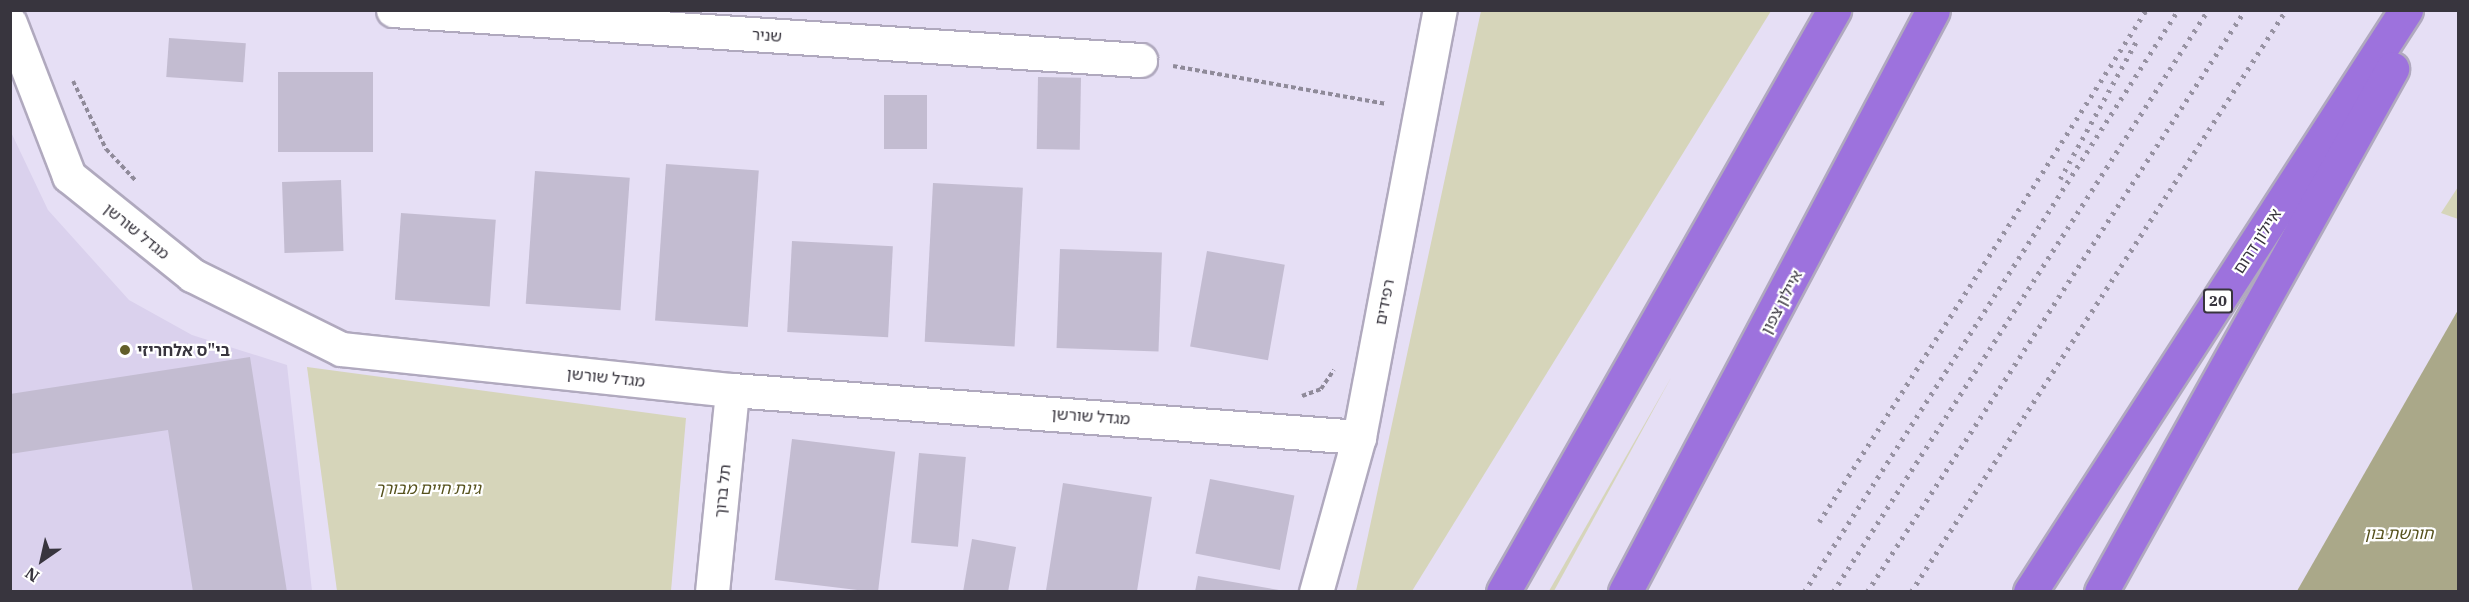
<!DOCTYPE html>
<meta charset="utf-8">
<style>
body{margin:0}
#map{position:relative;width:2469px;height:602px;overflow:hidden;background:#e6dff5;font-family:"IBM Plex Serif","Noto Sans Hebrew",serif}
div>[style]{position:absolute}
.built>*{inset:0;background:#dad1ed}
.green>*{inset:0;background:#d6d5ba}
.forest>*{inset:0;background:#aaa889}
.building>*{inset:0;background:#c3bcd1;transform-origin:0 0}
.path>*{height:4px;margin-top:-2px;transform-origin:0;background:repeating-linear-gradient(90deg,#8f8a99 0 4.5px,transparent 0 7.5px)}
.roads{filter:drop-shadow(2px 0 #b0a9be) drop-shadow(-2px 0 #b0a9be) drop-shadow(0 2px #b0a9be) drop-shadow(0 -2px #b0a9be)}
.minor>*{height:33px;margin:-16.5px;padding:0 16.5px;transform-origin:16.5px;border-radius:16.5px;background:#fff}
.tertiary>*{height:33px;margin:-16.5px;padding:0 16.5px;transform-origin:16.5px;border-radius:16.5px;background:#fff}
.motorway>*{height:33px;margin:-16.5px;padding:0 16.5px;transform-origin:16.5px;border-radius:16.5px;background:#9d72dd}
.rail>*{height:4.5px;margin-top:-2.25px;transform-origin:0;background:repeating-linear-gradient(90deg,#9792a2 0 3px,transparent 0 9px)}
.dots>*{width:16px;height:16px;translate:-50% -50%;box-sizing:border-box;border:3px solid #fff;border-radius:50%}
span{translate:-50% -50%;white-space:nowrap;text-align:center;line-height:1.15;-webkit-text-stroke:4.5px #fff;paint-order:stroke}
.shield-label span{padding:2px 4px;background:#fff;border:2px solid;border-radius:4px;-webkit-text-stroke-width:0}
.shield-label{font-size:15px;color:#38353e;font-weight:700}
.street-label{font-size:16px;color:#38353e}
.poi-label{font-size:16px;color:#38353e;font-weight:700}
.left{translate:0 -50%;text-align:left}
.park-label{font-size:16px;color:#55511c;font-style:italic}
.frame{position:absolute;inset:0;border:12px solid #38353e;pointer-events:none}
.north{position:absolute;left:12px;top:530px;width:60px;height:60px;-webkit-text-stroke:4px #fff;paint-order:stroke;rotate:214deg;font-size:16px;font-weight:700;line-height:24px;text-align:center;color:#38353e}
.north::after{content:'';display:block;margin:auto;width:21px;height:27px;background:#38353e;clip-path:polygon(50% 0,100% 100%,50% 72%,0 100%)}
</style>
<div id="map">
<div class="built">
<i style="clip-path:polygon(10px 130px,48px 210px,129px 300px,192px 335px,287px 365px,312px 591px,11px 591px)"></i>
</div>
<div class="green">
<i style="clip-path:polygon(1481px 11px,1771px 11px,1412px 591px,1356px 591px)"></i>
<i style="clip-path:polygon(2458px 187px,2458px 219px,2441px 213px)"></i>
<i style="clip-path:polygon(307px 367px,686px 418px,671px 591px,337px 591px)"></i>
<i style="clip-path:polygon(1672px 376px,1554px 591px,1549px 591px)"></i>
</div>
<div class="forest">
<i style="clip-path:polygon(2458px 310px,2458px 591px,2297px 591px)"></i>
</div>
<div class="building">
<i style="left:169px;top:38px;width:77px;height:39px;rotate:4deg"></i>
<i style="left:278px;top:72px;width:95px;height:80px"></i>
<i style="left:1038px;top:77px;width:43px;height:72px;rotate:1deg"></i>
<i style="left:884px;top:95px;width:43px;height:54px"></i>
<i style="left:666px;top:164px;width:93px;height:157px;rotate:4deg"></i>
<i style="left:535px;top:171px;width:95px;height:133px;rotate:4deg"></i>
<i style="left:341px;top:180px;width:71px;height:59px;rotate:88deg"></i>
<i style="left:933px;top:183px;width:90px;height:159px;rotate:3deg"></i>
<i style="left:401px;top:213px;width:95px;height:87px;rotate:4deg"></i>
<i style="left:792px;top:241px;width:101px;height:91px;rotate:3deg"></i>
<i style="left:1060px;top:249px;width:102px;height:99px;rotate:2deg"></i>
<i style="left:1207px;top:251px;width:79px;height:97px;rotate:10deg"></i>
<i style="clip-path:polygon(250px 357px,287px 592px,193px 592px,168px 430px,10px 454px,10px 394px)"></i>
<i style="left:792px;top:439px;width:104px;height:142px;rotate:7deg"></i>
<i style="left:919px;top:453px;width:47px;height:90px;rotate:5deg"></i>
<i style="left:1210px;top:479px;width:86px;height:76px;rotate:11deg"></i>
<i style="left:1063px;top:483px;width:90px;height:110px;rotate:9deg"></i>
<i style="clip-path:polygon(972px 539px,1016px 547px,1008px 592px,963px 592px)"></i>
<i style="clip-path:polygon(1198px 576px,1279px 590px,1279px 592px,1195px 592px)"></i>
</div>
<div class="path">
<i style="left:1173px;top:66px;width:217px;rotate:10.1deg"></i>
<i style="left:73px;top:81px;width:76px;rotate:64.1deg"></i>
<i style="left:106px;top:149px;width:44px;rotate:46.8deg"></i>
<i style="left:1302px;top:396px;width:20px;rotate:-20deg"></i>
<i style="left:1321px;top:389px;width:23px;rotate:-56deg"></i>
</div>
<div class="roads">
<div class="minor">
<i style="left:393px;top:10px;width:749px;rotate:3.83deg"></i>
<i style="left:712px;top:592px;width:203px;rotate:-84.3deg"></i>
<i style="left:1316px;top:592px;width:161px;rotate:-74.5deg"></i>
</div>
<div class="tertiary">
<i style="left:10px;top:23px;width:164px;rotate:68.9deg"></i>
<i style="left:69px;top:176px;width:158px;rotate:38.8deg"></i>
<i style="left:192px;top:275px;width:166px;rotate:26.4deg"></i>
<i style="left:341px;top:349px;width:393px;rotate:6deg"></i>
<i style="left:732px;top:390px;width:629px;rotate:4.29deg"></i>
<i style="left:1359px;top:437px;width:435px;rotate:-79.3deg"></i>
</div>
<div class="motorway">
<i style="left:1503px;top:592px;width:670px;rotate:-60.37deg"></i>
<i style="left:1625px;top:592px;width:658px;rotate:-62.11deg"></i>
<i style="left:2030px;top:592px;width:693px;rotate:-57.14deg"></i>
<i style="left:2101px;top:592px;width:599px;rotate:-60.91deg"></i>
</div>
</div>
<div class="rail">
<i style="left:2060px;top:179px;width:159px;rotate:-61deg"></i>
<i style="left:1819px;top:522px;width:608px;rotate:-57.43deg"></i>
<i style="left:1804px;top:592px;width:692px;rotate:-57.27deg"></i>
<i style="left:1833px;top:592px;width:692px;rotate:-57.21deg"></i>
<i style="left:1867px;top:592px;width:694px;rotate:-57deg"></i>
<i style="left:1911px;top:592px;width:692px;rotate:-57.21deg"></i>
</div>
<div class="dots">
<i style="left:125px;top:350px;background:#625e2a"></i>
</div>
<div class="shield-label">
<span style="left:2218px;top:301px">20</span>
</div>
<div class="street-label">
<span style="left:767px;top:35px;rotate:4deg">שניר</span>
<span style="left:137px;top:231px;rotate:39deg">מגדל שורשן</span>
<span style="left:2257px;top:241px;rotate:-57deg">איילון דרום</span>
<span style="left:1384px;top:302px;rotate:-79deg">רפידים</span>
<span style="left:1781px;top:302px;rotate:-62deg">איילון צפון</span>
<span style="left:606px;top:377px;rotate:6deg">מגדל שורשן</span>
<span style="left:1091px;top:416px;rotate:4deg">מגדל שורשן</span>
<span style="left:722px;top:491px;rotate:-84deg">תל ברוך</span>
</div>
<div class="poi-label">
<span class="left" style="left:137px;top:350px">בי"ס אלחריזי</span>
</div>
<div class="park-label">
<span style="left:428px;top:488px">גינת חיים מבורך</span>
<span style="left:2399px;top:533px">חורשת בון</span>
</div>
<div class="frame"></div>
<div class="north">N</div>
</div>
